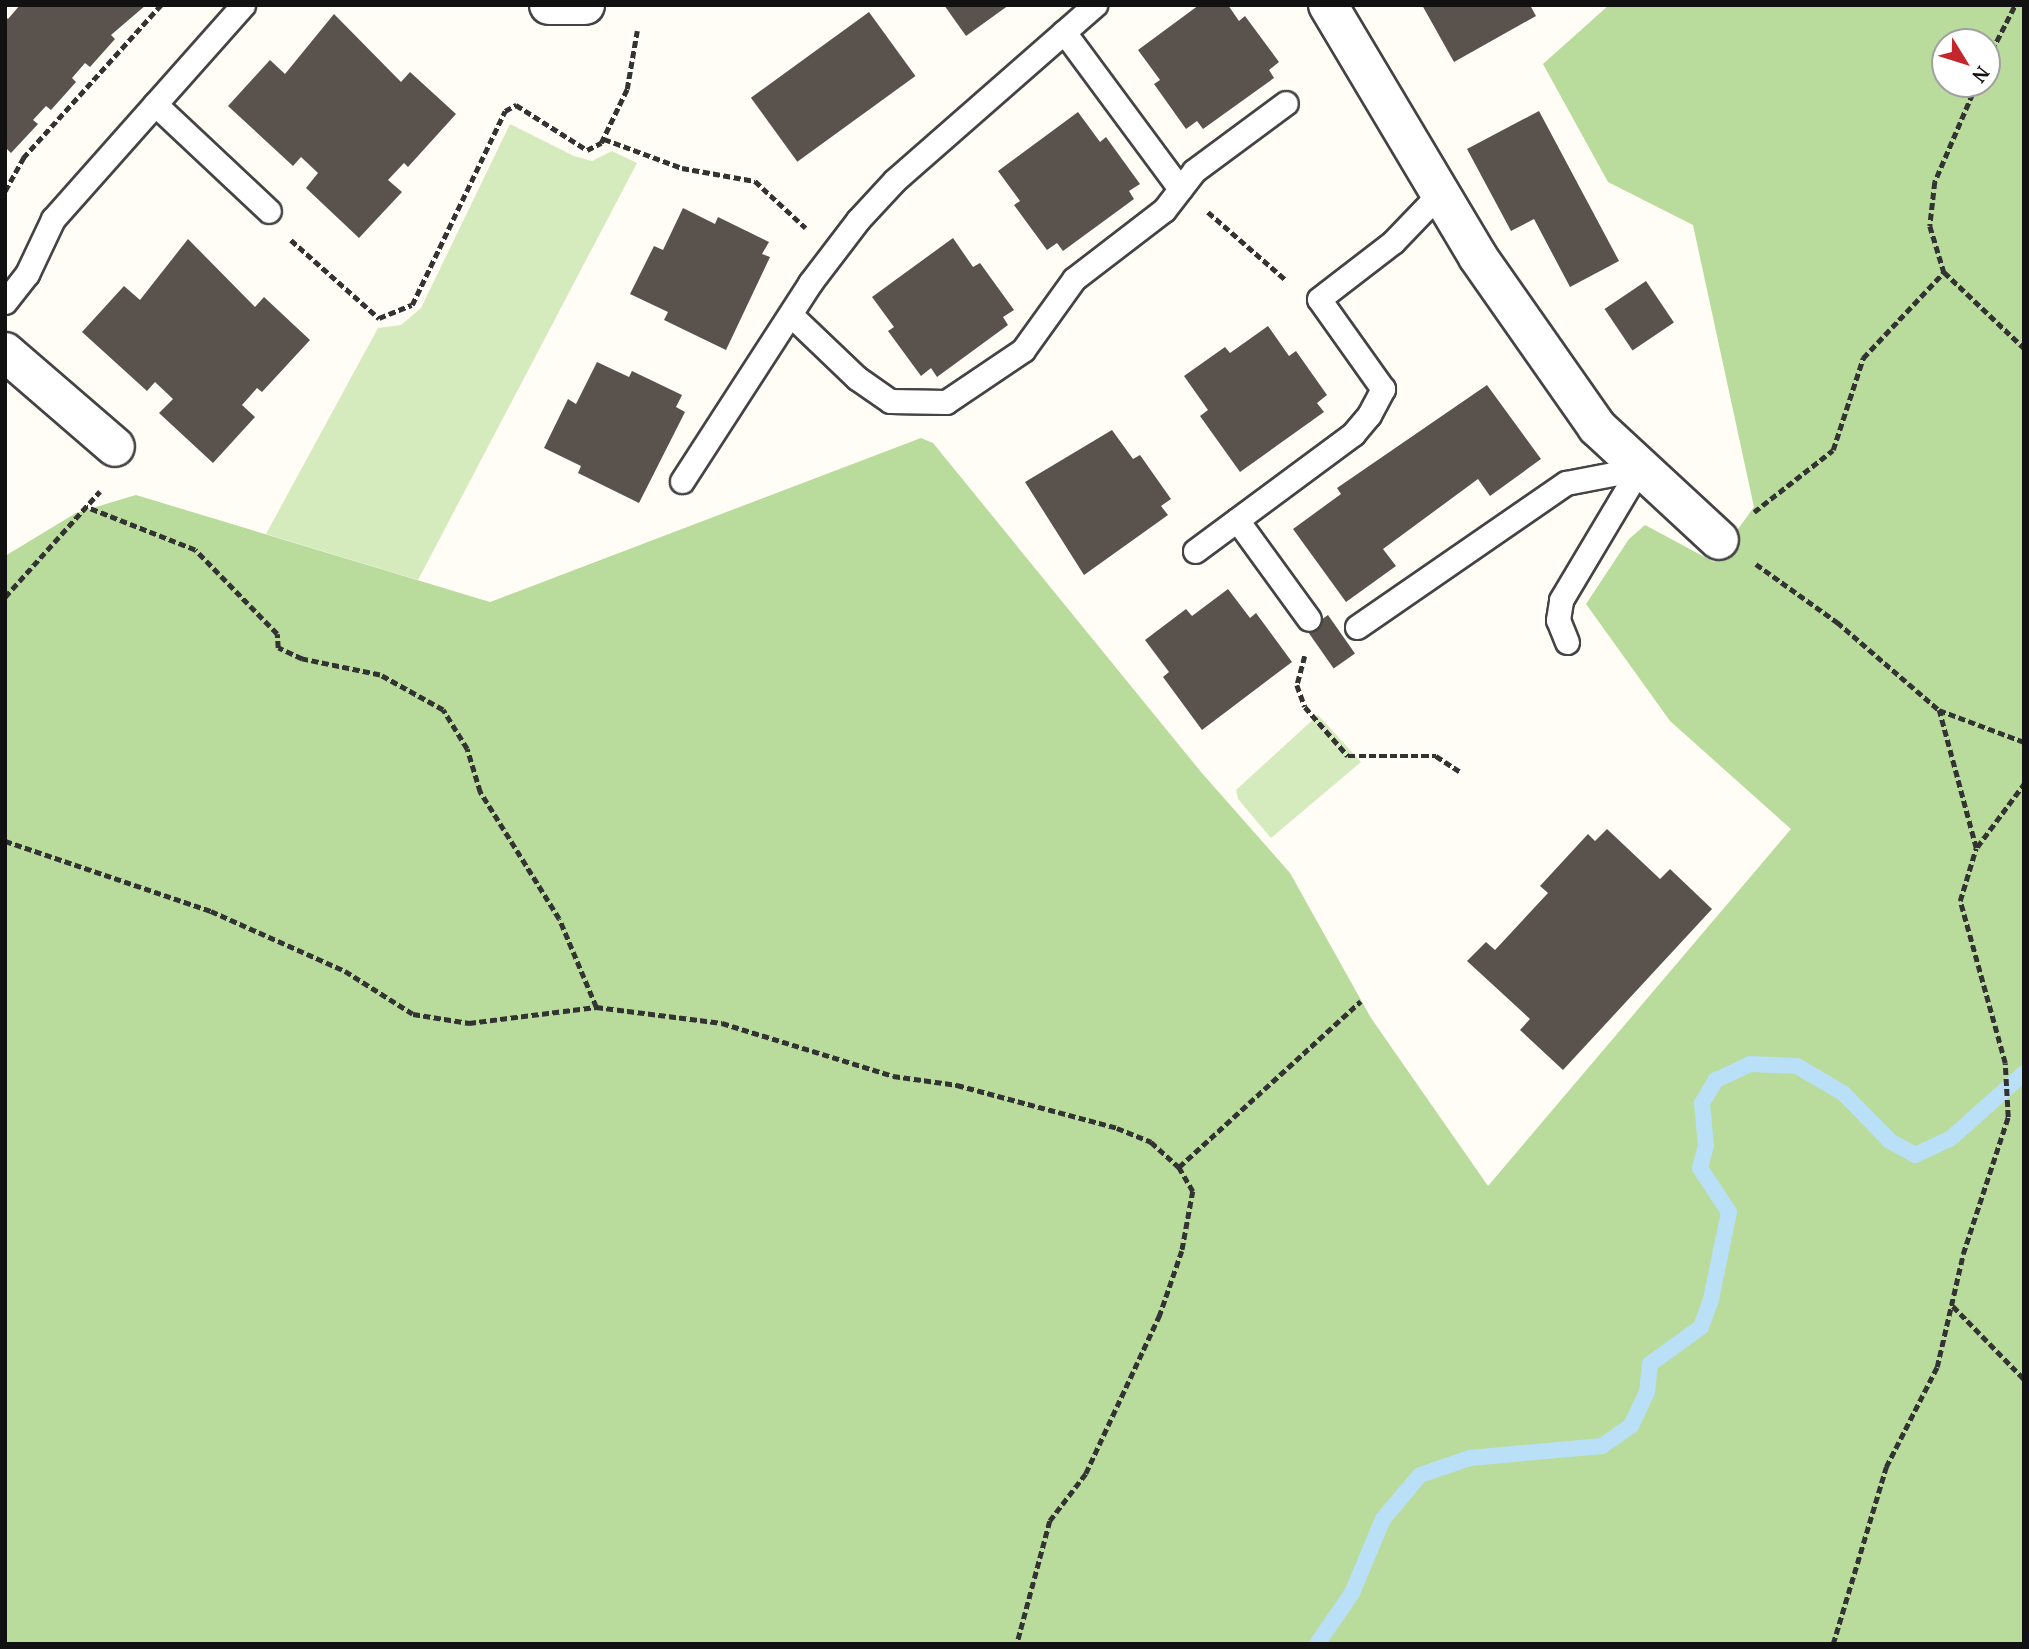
<!DOCTYPE html>
<style>
body{margin:0}
#map{position:relative;width:2029px;height:1649px;overflow:hidden;background:#fffdf5;font-family:"PT Serif",serif}
div>[style]{position:absolute}
.green>*{inset:0;background:#d5ebbd}
.forest>*{inset:0;background:#b9dc9c}
.stream>*{height:16px;margin:-8px;padding:0 8px;transform-origin:8px;border-radius:8px;background:#b9e0f7}
.building>*{inset:0;background:#5a524d;transform-origin:0 0}
.path>*{height:4.5px;margin-top:-2.25px;transform-origin:0;background:repeating-linear-gradient(90deg,#333 0 7px,transparent 0 10.5px)}
.roads{filter:drop-shadow(2px 0 #444) drop-shadow(-2px 0 #444) drop-shadow(0 2px #444) drop-shadow(0 -2px #444)}
.lane>*{height:23px;margin:-11.5px;padding:0 11.5px;transform-origin:11.5px;border-radius:11.5px;background:#fff}
.street>*{height:38px;margin:-19px;padding:0 19px;transform-origin:19px;border-radius:19px;background:#fff}
span{translate:-50% -50%;white-space:nowrap;text-align:center;line-height:1.15;-webkit-text-stroke:7px #fff;paint-order:stroke}
.frame{position:absolute;inset:0;border:7px solid #111;pointer-events:none}
.north{position:absolute;left:1931px;top:28px;width:70px;height:70px;box-sizing:border-box;background:#fff;border:2px solid #a0a0a0;border-radius:50%;rotate:128deg;font-size:19px;font-weight:700;line-height:28px;text-align:center;color:#111}
.north::after{content:'';display:block;margin:auto;width:24px;height:32px;background:#c4262e;clip-path:polygon(50% 0,100% 100%,50% 72%,0 100%)}
</style>
<div id="map">
<div class="green">
<i style="clip-path:polygon(510px 124px,574px 156px,592px 161px,612px 151px,637px 163px,418px 580px,266px 534px,378px 328px,401px 325px,421px 308px)"></i>
<i style="clip-path:polygon(1318px 715px,1361px 762px,1271px 838px,1238px 799px,1236px 790px)"></i>
</div>
<div class="forest">
<i style="clip-path:polygon(evenodd,1609px 5px,2024px 5px,2024px 1644px,5px 1644px,5px 556px,76px 513px,136px 495px,490px 602px,921px 438px,933px 443px,1201px 772px,1290px 873px,1371px 1018px,1488px 1186px,1791px 829px,1670px 721px,1586px 604px,1629px 539px,1645px 525px,1714px 562px,1754px 507px,1693px 225px,1608px 182px,1543px 64px,1609px 5px,1945px 42px,1987px 42px,1987px 84px,1945px 84px,1945px 42px)"></i>
</div>
<div class="stream">
<i style="left:1317px;top:1644px;width:62px;rotate:-55.5deg"></i>
<i style="left:1352px;top:1593px;width:80px;rotate:-67.3deg"></i>
<i style="left:1383px;top:1519px;width:57px;rotate:-49.9deg"></i>
<i style="left:1420px;top:1475px;width:53px;rotate:-18.8deg"></i>
<i style="left:1470px;top:1458px;width:133px;rotate:-5.2deg"></i>
<i style="left:1602px;top:1446px;width:35px;rotate:-35deg"></i>
<i style="left:1631px;top:1426px;width:38px;rotate:-65deg"></i>
<i style="left:1647px;top:1392px;width:28px;rotate:-84deg"></i>
<i style="left:1650px;top:1364px;width:63px;rotate:-36deg"></i>
<i style="left:1701px;top:1327px;width:30px;rotate:-70deg"></i>
<i style="left:1711px;top:1299px;width:89px;rotate:-78.3deg"></i>
<i style="left:1729px;top:1212px;width:53px;rotate:-123.4deg"></i>
<i style="left:1700px;top:1168px;width:23px;rotate:-75deg"></i>
<i style="left:1706px;top:1146px;width:43px;rotate:-95.3deg"></i>
<i style="left:1702px;top:1103px;width:27px;rotate:-59deg"></i>
<i style="left:1716px;top:1080px;width:38px;rotate:-25deg"></i>
<i style="left:1750px;top:1064px;width:47px;rotate:2.4deg"></i>
<i style="left:1797px;top:1066px;width:53px;rotate:30.4deg"></i>
<i style="left:1843px;top:1093px;width:67px;rotate:45.6deg"></i>
<i style="left:1890px;top:1141px;width:29px;rotate:29deg"></i>
<i style="left:1915px;top:1155px;width:38px;rotate:-25deg"></i>
<i style="left:1950px;top:1139px;width:99px;rotate:-41.7deg"></i>
</div>
<div class="building">
<i style="clip-path:polygon(20px 5px,146px 5px,111px 35px,115px 39px,90px 67px,85px 63px,72px 78px,76px 82px,51px 110px,46px 106px,33px 120px,38px 124px,11px 153px,5px 147px,5px 16px,8px 19px)"></i>
<i style="clip-path:polygon(944px 5px,1009px 5px,966px 36px)"></i>
<i style="clip-path:polygon(1199px 5px,1228px 5px,1239px 21px,1245px 16px,1279px 62px,1269px 70px,1274px 78px,1203px 129px,1197px 121px,1186px 129px,1154px 84px,1160px 80px,1138px 50px)"></i>
<i style="clip-path:polygon(1422px 5px,1530px 5px,1536px 16px,1454px 62px)"></i>
<i style="left:869px;top:12px;width:79px;height:146px;rotate:54deg"></i>
<i style="clip-path:polygon(334px 14px,401px 82px,410px 72px,456px 114px,408px 167px,404px 163px,388px 180px,402px 192px,359px 238px,306px 188px,318px 173px,301px 157px,293px 166px,228px 106px,270px 60px,285px 74px)"></i>
<i style="clip-path:polygon(1539px 111px,1619px 261px,1570px 287px,1534px 219px,1511px 231px,1467px 149px)"></i>
<i style="clip-path:polygon(1078px 112px,1100px 142px,1106px 137px,1140px 184px,1129px 191px,1134px 199px,1063px 251px,1057px 243px,1047px 250px,1014px 205px,1020px 201px,998px 171px)"></i>
<i style="clip-path:polygon(683px 208px,715px 224px,718px 217px,769px 242px,762px 254px,770px 257px,726px 350px,664px 320px,668px 312px,630px 294px,654px 246px,663px 250px)"></i>
<i style="clip-path:polygon(953px 238px,973px 267px,980px 263px,1014px 310px,1003px 317px,1008px 325px,937px 377px,931px 368px,921px 376px,888px 331px,894px 327px,872px 297px)"></i>
<i style="clip-path:polygon(188px 239px,255px 307px,264px 297px,310px 340px,262px 392px,257px 388px,242px 405px,255px 417px,213px 463px,159px 413px,173px 399px,155px 382px,147px 391px,82px 332px,124px 286px,140px 300px)"></i>
<i style="left:1646px;top:281px;width:50px;height:50px;rotate:56deg"></i>
<i style="clip-path:polygon(1268px 326px,1289px 356px,1296px 351px,1327px 395px,1317px 403px,1324px 412px,1240px 472px,1200px 416px,1208px 410px,1184px 376px,1225px 347px,1230px 353px)"></i>
<i style="clip-path:polygon(597px 362px,629px 377px,632px 371px,682px 395px,676px 407px,685px 412px,639px 503px,578px 473px,581px 466px,544px 448px,568px 399px,576px 404px)"></i>
<i style="clip-path:polygon(1487px 385px,1541px 459px,1490px 496px,1478px 479px,1383px 549px,1396px 566px,1346px 602px,1293px 529px,1341px 494px,1337px 488px)"></i>
<i style="clip-path:polygon(1112px 430px,1133px 459px,1140px 455px,1171px 499px,1161px 506px,1168px 515px,1084px 575px,1025px 482px)"></i>
<i style="clip-path:polygon(1228px 589px,1250px 618px,1256px 613px,1292px 662px,1202px 730px,1163px 677px,1169px 672px,1145px 640px,1186px 609px,1192px 616px)"></i>
<i style="left:1328px;top:615px;width:47px;height:26px;rotate:55deg"></i>
<i style="clip-path:polygon(1607px 829px,1660px 879px,1670px 869px,1712px 909px,1563px 1070px,1520px 1030px,1530px 1019px,1467px 961px,1486px 942px,1495px 950px,1548px 893px,1540px 886px,1588px 834px,1595px 841px)"></i>
</div>
<div class="path">
<i style="left:1987px;top:60px;width:62px;rotate:-63deg"></i>
<i style="left:1977px;top:84px;width:107px;rotate:113.2deg"></i>
<i style="left:1935px;top:182px;width:44px;rotate:96.5deg"></i>
<i style="left:1930px;top:226px;width:48px;rotate:73.1deg"></i>
<i style="left:1944px;top:272px;width:110px;rotate:43.5deg"></i>
<i style="left:604px;top:139px;width:83px;rotate:20.4deg"></i>
<i style="left:682px;top:168px;width:74px;rotate:10.1deg"></i>
<i style="left:755px;top:181px;width:69px;rotate:42.7deg"></i>
<i style="left:5px;top:191px;width:38px;rotate:-61deg"></i>
<i style="left:23px;top:158px;width:206px;rotate:-48deg"></i>
<i style="left:1208px;top:212px;width:103px;rotate:41.1deg"></i>
<i style="left:291px;top:240px;width:118px;rotate:41.6deg"></i>
<i style="left:379px;top:318px;width:35px;rotate:-22deg"></i>
<i style="left:412px;top:305px;width:215px;rotate:-64.4deg"></i>
<i style="left:505px;top:111px;width:13px;rotate:-29deg"></i>
<i style="left:516px;top:105px;width:84px;rotate:32.4deg"></i>
<i style="left:587px;top:150px;width:16px;rotate:-27deg"></i>
<i style="left:601px;top:143px;width:60px;rotate:-64.3deg"></i>
<i style="left:627px;top:89px;width:59px;rotate:-80.2deg"></i>
<i style="left:1754px;top:512px;width:100px;rotate:-38.1deg"></i>
<i style="left:1833px;top:450px;width:97px;rotate:-71.9deg"></i>
<i style="left:1863px;top:358px;width:118px;rotate:-46.7deg"></i>
<i style="left:1756px;top:564px;width:100px;rotate:35.6deg"></i>
<i style="left:1837px;top:622px;width:135px;rotate:40.8deg"></i>
<i style="left:1939px;top:710px;width:91px;rotate:20.6deg"></i>
<i style="left:5px;top:597px;width:142px;rotate:-48.1deg"></i>
<i style="left:1305px;top:656px;width:30px;rotate:105deg"></i>
<i style="left:1297px;top:685px;width:23px;rotate:70deg"></i>
<i style="left:1305px;top:707px;width:65px;rotate:48.7deg"></i>
<i style="left:1348px;top:756px;width:88px"></i>
<i style="left:1436px;top:756px;width:30px;rotate:33deg"></i>
<i style="left:5px;top:841px;width:218px;rotate:18.8deg"></i>
<i style="left:211px;top:911px;width:147px;rotate:24.1deg"></i>
<i style="left:345px;top:971px;width:80px;rotate:32.3deg"></i>
<i style="left:413px;top:1014px;width:57px;rotate:9.1deg"></i>
<i style="left:469px;top:1023px;width:128px;rotate:-7.2deg"></i>
<i style="left:596px;top:1007px;width:95px;rotate:-112.8deg"></i>
<i style="left:559px;top:919px;width:150px;rotate:-121.9deg"></i>
<i style="left:480px;top:792px;width:45px;rotate:-106.8deg"></i>
<i style="left:467px;top:749px;width:46px;rotate:-121.6deg"></i>
<i style="left:443px;top:710px;width:72px;rotate:-150.9deg"></i>
<i style="left:380px;top:675px;width:80px;rotate:-168.4deg"></i>
<i style="left:302px;top:659px;width:26px;rotate:-155deg"></i>
<i style="left:278px;top:648px;width:14px;rotate:-94deg"></i>
<i style="left:277px;top:634px;width:117px;rotate:-134.3deg"></i>
<i style="left:195px;top:550px;width:117px;rotate:-158.5deg"></i>
<i style="left:1977px;top:847px;width:79px;rotate:-53.3deg"></i>
<i style="left:596px;top:1007px;width:127px;rotate:7.2deg"></i>
<i style="left:722px;top:1023px;width:179px;rotate:17.2deg"></i>
<i style="left:893px;top:1076px;width:65px;rotate:8deg"></i>
<i style="left:957px;top:1085px;width:166px;rotate:15deg"></i>
<i style="left:1117px;top:1128px;width:37px;rotate:22deg"></i>
<i style="left:1151px;top:1142px;width:38px;rotate:42deg"></i>
<i style="left:1179px;top:1167px;width:28px;rotate:60deg"></i>
<i style="left:1193px;top:1191px;width:61px;rotate:100.4deg"></i>
<i style="left:1182px;top:1251px;width:68px;rotate:109deg"></i>
<i style="left:1160px;top:1315px;width:175px;rotate:115deg"></i>
<i style="left:1086px;top:1474px;width:59px;rotate:127.5deg"></i>
<i style="left:1050px;top:1521px;width:127px;rotate:105deg"></i>
<i style="left:1179px;top:1167px;width:246px;rotate:-42.4deg"></i>
<i style="left:1953px;top:1306px;width:102px;rotate:45.8deg"></i>
<i style="left:1833px;top:1644px;width:185px;rotate:-73.3deg"></i>
<i style="left:1886px;top:1467px;width:112px;rotate:-63deg"></i>
<i style="left:1937px;top:1367px;width:116px;rotate:-77deg"></i>
<i style="left:1963px;top:1254px;width:144px;rotate:-71.8deg"></i>
<i style="left:2008px;top:1117px;width:54px;rotate:-93.2deg"></i>
<i style="left:2005px;top:1063px;width:168px;rotate:-105.5deg"></i>
<i style="left:1960px;top:901px;width:55px;rotate:-73.2deg"></i>
<i style="left:1976px;top:848px;width:143px;rotate:-105deg"></i>
</div>
<div class="roads">
<div class="lane">
<i style="left:1064px;top:32px;width:195px;rotate:53.5deg"></i>
<i style="left:155px;top:104px;width:156px;rotate:43.2deg"></i>
<i style="left:5px;top:302px;width:36px;rotate:-52deg"></i>
<i style="left:27px;top:274px;width:61px;rotate:-64.7deg"></i>
<i style="left:53px;top:219px;width:286px;rotate:-48.4deg"></i>
<i style="left:791px;top:315px;width:91px;rotate:43.7deg"></i>
<i style="left:857px;top:378px;width:40px;rotate:34.9deg"></i>
<i style="left:890px;top:401px;width:56px;rotate:1deg"></i>
<i style="left:946px;top:402px;width:93px;rotate:-34deg"></i>
<i style="left:1023px;top:350px;width:87px;rotate:-54.3deg"></i>
<i style="left:1074px;top:279px;width:113px;rotate:-37.5deg"></i>
<i style="left:1164px;top:210px;width:49px;rotate:-52.4deg"></i>
<i style="left:1194px;top:171px;width:114px;rotate:-36.5deg"></i>
<i style="left:682px;top:481px;width:236px;rotate:-57.1deg"></i>
<i style="left:810px;top:283px;width:79px;rotate:-52.7deg"></i>
<i style="left:858px;top:220px;width:54px;rotate:-47.2deg"></i>
<i style="left:895px;top:180px;width:266px;rotate:-41.2deg"></i>
<i style="left:1237px;top:520px;width:122px;rotate:54deg"></i>
<i style="left:1195px;top:551px;width:197px;rotate:-36.5deg"></i>
<i style="left:1353px;top:434px;width:25px;rotate:-50deg"></i>
<i style="left:1369px;top:415px;width:30px;rotate:-62deg"></i>
<i style="left:1383px;top:389px;width:110px;rotate:-125.4deg"></i>
<i style="left:1319px;top:299px;width:93px;rotate:-37.6deg"></i>
<i style="left:1393px;top:242px;width:68px;rotate:-46.2deg"></i>
<i style="left:1357px;top:627px;width:254px;rotate:-34.6deg"></i>
<i style="left:1566px;top:483px;width:74px;rotate:-10.9deg"></i>
<i style="left:1567px;top:642px;width:24px;rotate:-112deg"></i>
<i style="left:1558px;top:620px;width:20px;rotate:-81deg"></i>
<i style="left:1561px;top:600px;width:152px;rotate:-59.2deg"></i>
</div>
<div class="street">
<i style="left:549px;top:5px;width:36px"></i>
<i style="left:1328px;top:5px;width:293px;rotate:59.2deg"></i>
<i style="left:1478px;top:257px;width:208px;rotate:55deg"></i>
<i style="left:1597px;top:427px;width:166px;rotate:42.8deg"></i>
<i style="left:5px;top:352px;width:145px;rotate:40.8deg"></i>
</div>
</div>
<div class="frame"></div>
<div class="north">N</div>
</div>
